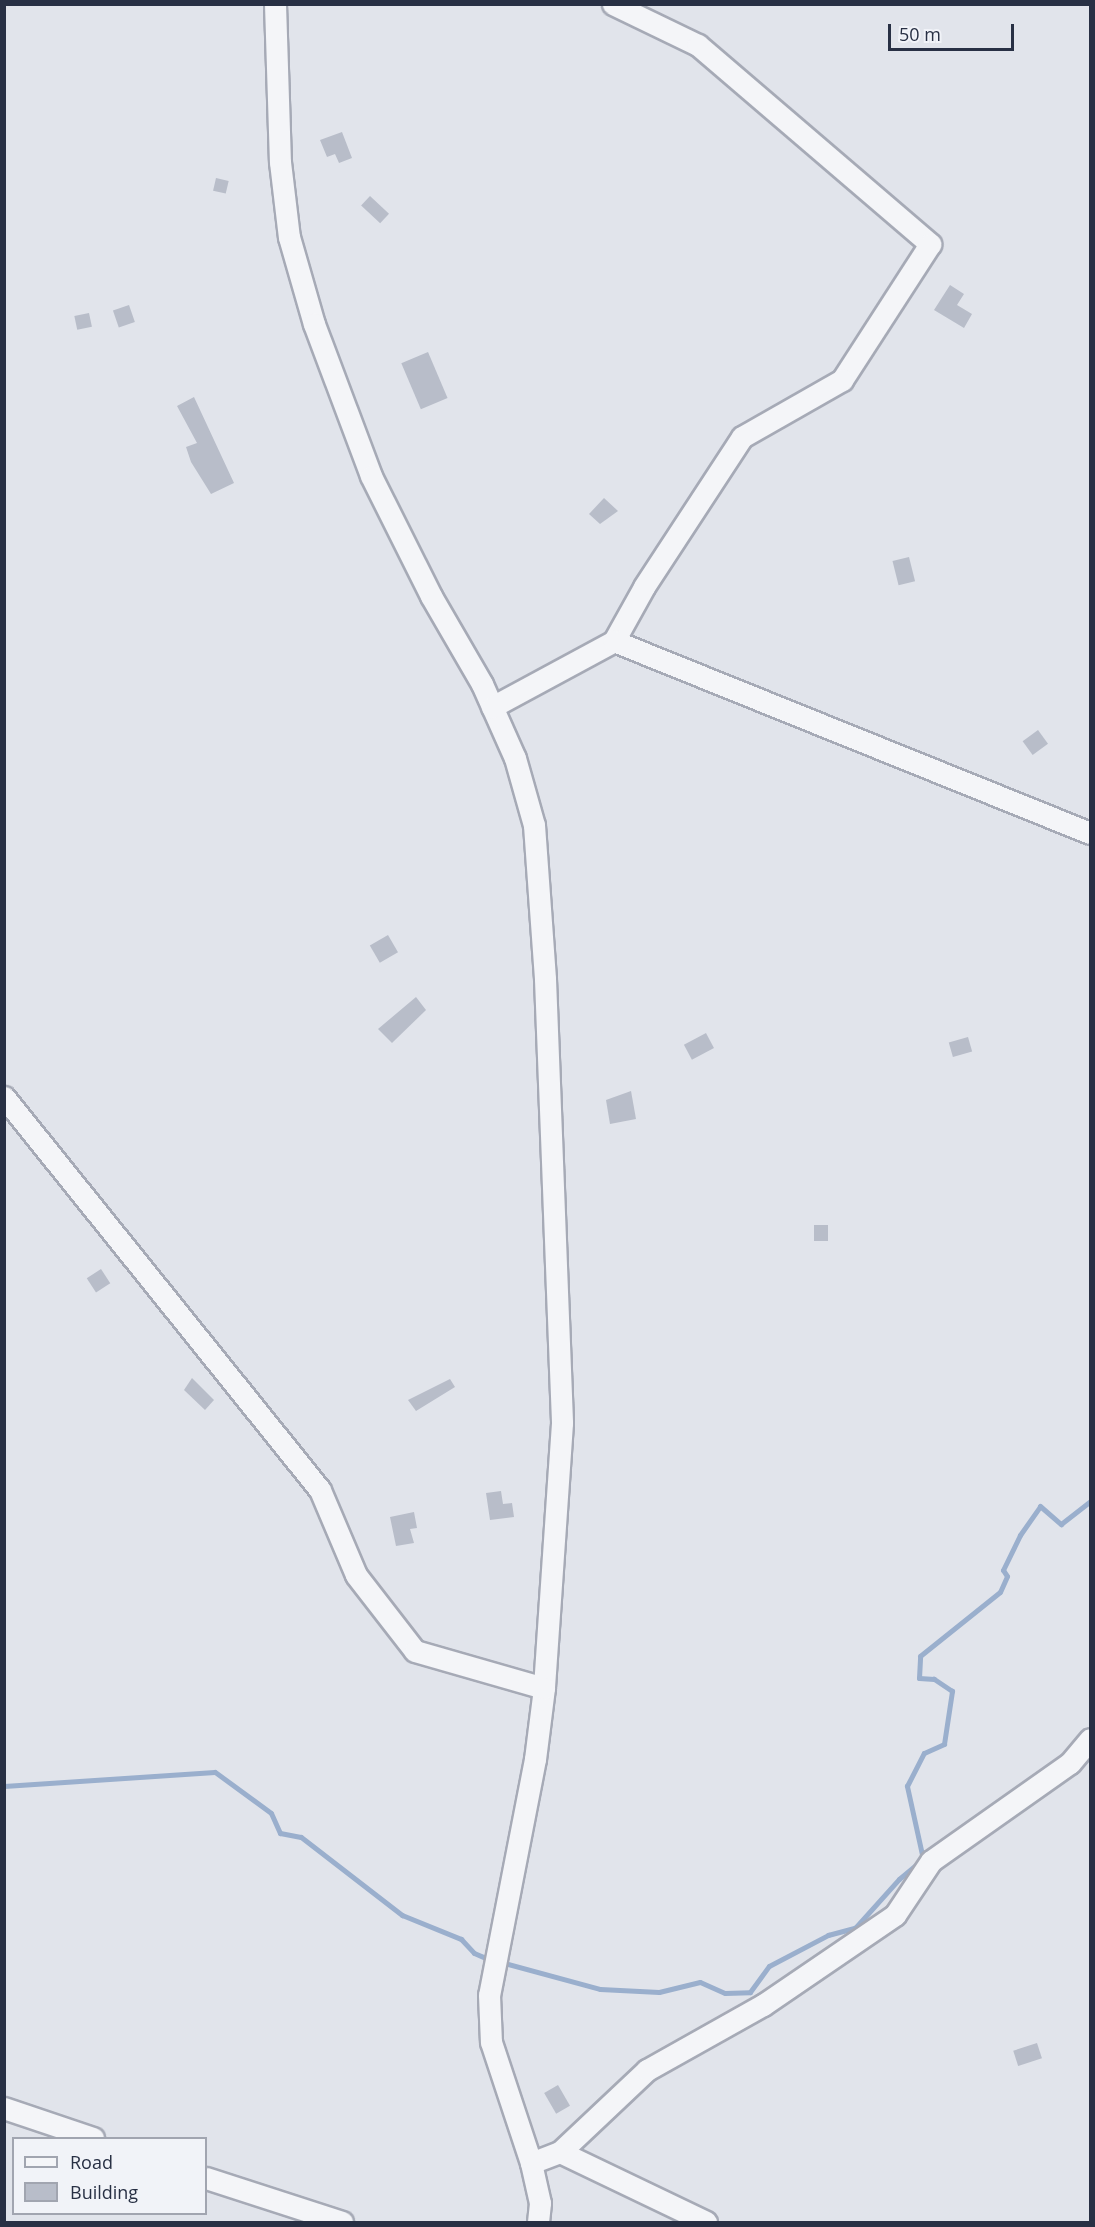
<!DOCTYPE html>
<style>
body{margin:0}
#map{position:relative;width:1095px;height:2227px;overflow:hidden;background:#e1e4eb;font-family:"Open Sans",sans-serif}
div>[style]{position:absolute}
.stream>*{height:5px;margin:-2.5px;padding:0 2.5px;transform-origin:2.5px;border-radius:2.5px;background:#9aafcd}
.building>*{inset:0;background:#b8bdc9;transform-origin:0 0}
.roads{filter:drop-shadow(2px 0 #a6aab6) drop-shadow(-2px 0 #a6aab6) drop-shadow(0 2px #a6aab6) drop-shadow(0 -2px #a6aab6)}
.minor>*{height:21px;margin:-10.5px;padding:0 10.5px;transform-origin:10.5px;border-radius:10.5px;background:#f4f5f8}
span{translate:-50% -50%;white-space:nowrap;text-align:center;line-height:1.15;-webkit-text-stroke:6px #f1f3f8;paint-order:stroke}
.frame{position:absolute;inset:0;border:6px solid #283044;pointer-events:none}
.legend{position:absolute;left:12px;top:2137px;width:195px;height:78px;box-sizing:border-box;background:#f1f3f8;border:2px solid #a1a5b0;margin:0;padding:8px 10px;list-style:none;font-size:18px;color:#283044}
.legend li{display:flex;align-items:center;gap:12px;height:30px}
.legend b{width:30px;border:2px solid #a1a5b0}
.scale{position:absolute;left:888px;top:24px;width:126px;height:27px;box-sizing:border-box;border:3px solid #283044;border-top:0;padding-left:8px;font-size:18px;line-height:21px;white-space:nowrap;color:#283044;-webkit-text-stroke:4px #f1f3f8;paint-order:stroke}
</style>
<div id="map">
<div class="stream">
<i style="left:4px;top:1786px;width:211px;rotate:-3.8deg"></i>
<i style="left:215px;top:1772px;width:69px;rotate:36.2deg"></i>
<i style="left:271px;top:1813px;width:22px;rotate:66deg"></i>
<i style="left:280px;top:1833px;width:21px;rotate:11deg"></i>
<i style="left:301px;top:1837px;width:128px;rotate:37.7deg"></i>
<i style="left:402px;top:1915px;width:64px;rotate:22.1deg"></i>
<i style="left:461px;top:1939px;width:19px;rotate:47deg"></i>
<i style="left:474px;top:1953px;width:13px;rotate:23deg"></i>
<i style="left:504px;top:1963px;width:99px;rotate:15.2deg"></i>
<i style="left:600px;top:1989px;width:59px;rotate:2.9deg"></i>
<i style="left:659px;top:1992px;width:42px;rotate:-13.7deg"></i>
<i style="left:700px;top:1982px;width:27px;rotate:24deg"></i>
<i style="left:725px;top:1993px;width:25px;rotate:-2deg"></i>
<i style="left:750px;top:1992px;width:32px;rotate:-54deg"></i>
<i style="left:769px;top:1966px;width:67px;rotate:-27.7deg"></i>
<i style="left:828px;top:1935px;width:28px;rotate:-15deg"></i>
<i style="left:855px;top:1928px;width:66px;rotate:-48.1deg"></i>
<i style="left:899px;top:1879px;width:31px;rotate:-40deg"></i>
<i style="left:923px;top:1859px;width:75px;rotate:-102.4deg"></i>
<i style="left:907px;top:1786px;width:37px;rotate:-63deg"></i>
<i style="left:924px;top:1753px;width:22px;rotate:-24deg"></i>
<i style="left:944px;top:1744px;width:54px;rotate:-81.4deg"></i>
<i style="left:952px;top:1691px;width:22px;rotate:-146deg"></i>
<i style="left:934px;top:1679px;width:15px;rotate:-176deg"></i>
<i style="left:919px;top:1678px;width:22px;rotate:-87deg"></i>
<i style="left:920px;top:1656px;width:102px;rotate:-38.7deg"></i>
<i style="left:1000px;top:1592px;width:17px;rotate:-66deg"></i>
<i style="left:1007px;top:1576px;width:7px;rotate:-124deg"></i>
<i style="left:1003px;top:1570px;width:39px;rotate:-64deg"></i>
<i style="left:1020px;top:1535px;width:35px;rotate:-55deg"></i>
<i style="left:1040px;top:1506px;width:28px;rotate:41deg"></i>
<i style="left:1061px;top:1524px;width:37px;rotate:-38deg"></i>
</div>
<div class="building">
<i style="clip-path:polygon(342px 132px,352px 158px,339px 163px,335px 154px,327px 157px,320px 140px)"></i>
<i style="left:216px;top:178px;width:13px;height:13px;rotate:13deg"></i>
<i style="left:370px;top:196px;width:26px;height:13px;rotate:43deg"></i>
<i style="clip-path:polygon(950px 285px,964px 294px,957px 305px,972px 314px,964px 328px,934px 310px)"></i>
<i style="left:129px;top:305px;width:18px;height:17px;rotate:71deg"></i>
<i style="left:89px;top:313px;width:14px;height:15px;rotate:78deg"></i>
<i style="left:428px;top:352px;width:50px;height:29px;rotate:67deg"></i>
<i style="clip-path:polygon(194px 397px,234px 483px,211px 494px,191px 462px,186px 447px,197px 443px,177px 406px)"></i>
<i style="clip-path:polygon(604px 498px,618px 511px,600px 524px,589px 514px)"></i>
<i style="left:909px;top:557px;width:25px;height:17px;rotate:76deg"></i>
<i style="left:1038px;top:730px;width:17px;height:19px;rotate:54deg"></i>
<i style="left:388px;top:935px;width:20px;height:21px;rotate:60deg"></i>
<i style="clip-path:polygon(416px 997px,426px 1010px,392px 1043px,378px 1029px)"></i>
<i style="left:706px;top:1033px;width:17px;height:25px;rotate:62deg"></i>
<i style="left:968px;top:1037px;width:15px;height:20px;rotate:74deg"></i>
<i style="clip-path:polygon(631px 1091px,636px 1119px,610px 1124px,606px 1100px)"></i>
<i style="left:814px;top:1225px;width:14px;height:16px"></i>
<i style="left:101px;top:1269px;width:17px;height:17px;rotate:57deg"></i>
<i style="clip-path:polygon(192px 1378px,214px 1400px,205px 1410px,184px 1390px)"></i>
<i style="clip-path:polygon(450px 1379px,455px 1387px,416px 1411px,408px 1400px)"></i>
<i style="clip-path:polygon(501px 1491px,503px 1504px,512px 1503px,514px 1517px,490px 1520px,486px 1493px)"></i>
<i style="clip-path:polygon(414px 1512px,417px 1528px,410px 1529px,414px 1543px,396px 1546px,390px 1517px)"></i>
<i style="left:1037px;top:2043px;width:16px;height:25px;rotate:72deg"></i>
<i style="left:558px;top:2085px;width:24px;height:16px;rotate:60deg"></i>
</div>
<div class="roads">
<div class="minor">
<i style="left:275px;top:4px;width:158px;rotate:88.2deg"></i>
<i style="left:280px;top:162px;width:76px;rotate:83.2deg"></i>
<i style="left:289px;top:237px;width:91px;rotate:74deg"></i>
<i style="left:314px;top:324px;width:162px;rotate:69.4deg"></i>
<i style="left:371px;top:476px;width:134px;rotate:63.4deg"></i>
<i style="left:431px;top:596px;width:102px;rotate:59.9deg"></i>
<i style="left:482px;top:684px;width:81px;rotate:66deg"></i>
<i style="left:515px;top:758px;width:70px;rotate:74.2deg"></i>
<i style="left:534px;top:825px;width:154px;rotate:85.9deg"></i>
<i style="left:545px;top:979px;width:444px;rotate:87.8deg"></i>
<i style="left:562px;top:1423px;width:266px;rotate:93.9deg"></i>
<i style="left:544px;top:1688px;width:72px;rotate:97.2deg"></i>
<i style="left:535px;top:1759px;width:240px;rotate:101deg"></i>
<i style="left:489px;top:1995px;width:47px;rotate:87.6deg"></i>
<i style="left:491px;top:2042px;width:127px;rotate:71.7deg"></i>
<i style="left:531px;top:2163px;width:41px;rotate:77.3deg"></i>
<i style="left:540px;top:2203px;width:19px;rotate:96deg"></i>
<i style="left:613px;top:4px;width:94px;rotate:25.8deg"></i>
<i style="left:698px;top:45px;width:306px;rotate:40.6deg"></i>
<i style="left:930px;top:244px;width:162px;rotate:122.9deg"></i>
<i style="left:842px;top:380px;width:115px;rotate:150.3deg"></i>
<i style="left:742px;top:437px;width:179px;rotate:123.2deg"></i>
<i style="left:644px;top:587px;width:62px;rotate:119.1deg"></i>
<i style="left:492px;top:707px;width:139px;rotate:-28.4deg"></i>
<i style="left:614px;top:641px;width:513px;rotate:21.97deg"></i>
<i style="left:4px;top:1097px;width:504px;rotate:51.2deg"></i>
<i style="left:320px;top:1490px;width:92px;rotate:67deg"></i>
<i style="left:356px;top:1575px;width:96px;rotate:52.2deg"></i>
<i style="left:415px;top:1651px;width:134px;rotate:16deg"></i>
<i style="left:4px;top:2108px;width:94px;rotate:18.6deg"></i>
<i style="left:560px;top:2152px;width:120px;rotate:-43.3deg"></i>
<i style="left:647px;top:2070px;width:133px;rotate:-29.3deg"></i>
<i style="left:763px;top:2005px;width:160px;rotate:-34.3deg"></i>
<i style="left:895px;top:1915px;width:65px;rotate:-56.3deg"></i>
<i style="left:931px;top:1861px;width:170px;rotate:-35.2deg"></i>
<i style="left:1070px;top:1763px;width:31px;rotate:-50deg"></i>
<i style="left:531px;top:2163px;width:31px;rotate:-21deg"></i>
<i style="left:560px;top:2152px;width:162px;rotate:25.6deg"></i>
<i style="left:206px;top:2178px;width:143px;rotate:17.9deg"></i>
</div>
</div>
<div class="frame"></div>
<ul class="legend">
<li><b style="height:8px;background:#f4f5f8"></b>Road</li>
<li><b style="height:16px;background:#b8bdc9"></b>Building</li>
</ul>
<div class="scale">50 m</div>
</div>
